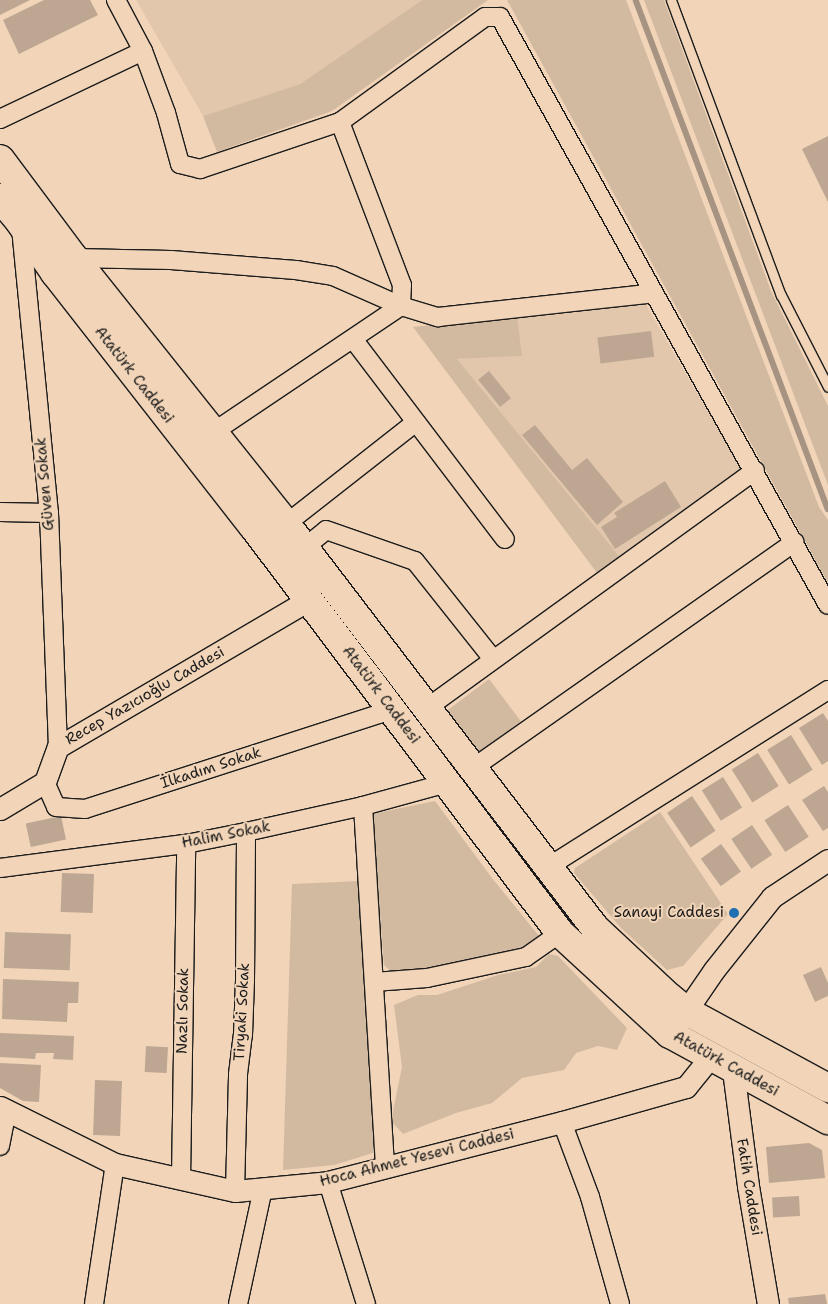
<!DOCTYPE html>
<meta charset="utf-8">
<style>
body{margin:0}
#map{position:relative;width:828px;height:1304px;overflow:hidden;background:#f2d5b8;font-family:"Shantell Sans",sans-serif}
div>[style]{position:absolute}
.built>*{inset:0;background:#e2c7ad}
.green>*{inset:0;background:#d2baa1;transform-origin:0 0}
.stream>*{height:5.5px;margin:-2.75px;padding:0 2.75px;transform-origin:2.75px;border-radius:2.75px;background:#a69381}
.building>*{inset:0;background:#bda792;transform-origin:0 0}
.roads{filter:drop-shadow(1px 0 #1c1c1c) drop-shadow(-1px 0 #1c1c1c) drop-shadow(0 1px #1c1c1c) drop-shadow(0 -1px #1c1c1c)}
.service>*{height:9px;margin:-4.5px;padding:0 4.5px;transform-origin:4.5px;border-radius:4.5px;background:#f2d5b8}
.minor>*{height:18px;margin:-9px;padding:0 9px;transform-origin:9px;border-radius:9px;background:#f2d5b8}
.tertiary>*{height:21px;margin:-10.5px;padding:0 10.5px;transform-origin:10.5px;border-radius:10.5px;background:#f2d5b8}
.primary>*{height:28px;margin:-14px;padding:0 14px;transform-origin:14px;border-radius:14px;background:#f2d5b8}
.dots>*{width:14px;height:14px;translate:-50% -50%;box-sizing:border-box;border:2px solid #f2d5b8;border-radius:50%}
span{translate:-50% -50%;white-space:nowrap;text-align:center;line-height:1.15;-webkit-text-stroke:4px #f2d5b8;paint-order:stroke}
.street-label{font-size:15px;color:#1c1c1c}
.poi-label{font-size:15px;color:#1c1c1c}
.right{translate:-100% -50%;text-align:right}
</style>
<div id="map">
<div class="built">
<i style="clip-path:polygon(136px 0,422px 0,300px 84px,203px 116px)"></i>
<i style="clip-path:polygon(645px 303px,744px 474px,620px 557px,457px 359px,521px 356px,517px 316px)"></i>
</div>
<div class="green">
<i style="clip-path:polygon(422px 0,488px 0,332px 111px,217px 152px,203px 116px,300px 84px)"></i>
<i style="clip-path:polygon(507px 0,626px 0,819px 507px,828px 520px,828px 583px)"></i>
<i style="clip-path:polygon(644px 0,664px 0,771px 291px,828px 406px,828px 485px)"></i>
<i style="clip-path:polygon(517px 316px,522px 356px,457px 359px,620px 557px,597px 573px,413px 327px)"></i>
<i style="left:489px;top:679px;width:53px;height:52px;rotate:53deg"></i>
<i style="clip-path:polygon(435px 801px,492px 878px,539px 936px,524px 950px,394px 974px,384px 965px,372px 814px)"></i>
<i style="clip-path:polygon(660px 812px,728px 914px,683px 966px,667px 970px,621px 928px,574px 873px,575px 868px)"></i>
<i style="clip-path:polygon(360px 881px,376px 1152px,334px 1165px,283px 1170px,292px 884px)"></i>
<i style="clip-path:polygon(549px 954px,558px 956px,627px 1028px,617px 1050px,598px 1046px,576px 1053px,564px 1070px,522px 1078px,492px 1103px,456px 1113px,403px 1134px,391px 1121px,402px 1067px,394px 1005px,418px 995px,437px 995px,498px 975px,536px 967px)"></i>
</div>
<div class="stream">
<i style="left:636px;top:0;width:544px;rotate:69.33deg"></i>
</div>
<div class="building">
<i style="clip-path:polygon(0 0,30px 0,0 15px)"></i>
<i style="clip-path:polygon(44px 0,90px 0,98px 15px,19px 54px,3px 20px)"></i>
<i style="clip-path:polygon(828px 136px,828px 202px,802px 149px)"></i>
<i style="left:651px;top:331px;width:26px;height:54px;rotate:83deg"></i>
<i style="left:489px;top:371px;width:35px;height:14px;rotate:51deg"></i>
<i style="clip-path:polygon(535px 425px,572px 470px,587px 458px,623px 502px,597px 525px,522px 435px)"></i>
<i style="clip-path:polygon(665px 481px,681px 507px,615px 549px,601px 527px,617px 517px,614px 513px)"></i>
<i style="clip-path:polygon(823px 713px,828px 721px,828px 761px,822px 765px,799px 728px)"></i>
<i style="left:791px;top:735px;width:41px;height:28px;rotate:58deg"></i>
<i style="left:758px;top:753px;width:39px;height:31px;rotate:58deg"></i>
<i style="left:723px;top:777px;width:36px;height:25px;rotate:58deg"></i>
<i style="clip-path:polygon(824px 786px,828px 792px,828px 828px,823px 831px,802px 800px)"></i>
<i style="left:692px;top:796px;width:42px;height:30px;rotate:56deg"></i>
<i style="left:788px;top:805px;width:38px;height:28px;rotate:57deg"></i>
<i style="left:61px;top:816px;width:24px;height:36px;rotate:78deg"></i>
<i style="left:752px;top:825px;width:36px;height:25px;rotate:56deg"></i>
<i style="left:721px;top:844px;width:34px;height:25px;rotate:54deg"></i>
<i style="left:62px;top:873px;width:32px;height:39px;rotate:2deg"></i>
<i style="left:5px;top:932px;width:66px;height:36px;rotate:2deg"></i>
<i style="clip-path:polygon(821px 967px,828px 983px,828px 996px,815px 1002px,803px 975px)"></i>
<i style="clip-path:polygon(3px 979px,79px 982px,78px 1003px,68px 1003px,67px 1022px,2px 1019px)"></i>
<i style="clip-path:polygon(0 1033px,74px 1036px,73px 1060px,53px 1059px,54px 1053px,36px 1053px,35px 1059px,0 1057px)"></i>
<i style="left:146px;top:1046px;width:22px;height:26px;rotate:3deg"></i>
<i style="clip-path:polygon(0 1063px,41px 1065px,39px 1102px,23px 1101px,0 1088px)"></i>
<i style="left:95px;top:1080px;width:27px;height:55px;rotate:2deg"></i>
<i style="clip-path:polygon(809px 1143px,822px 1150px,825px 1178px,769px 1183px,766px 1147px)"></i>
<i style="left:799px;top:1196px;width:20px;height:27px;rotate:87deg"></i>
<i style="clip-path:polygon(825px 1294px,827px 1304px,789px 1304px,788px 1298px)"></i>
</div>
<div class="roads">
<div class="service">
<i style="left:671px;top:0;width:315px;rotate:69.6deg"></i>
<i style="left:781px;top:295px;width:103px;rotate:62.9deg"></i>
</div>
<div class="minor">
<i style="left:116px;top:0;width:58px;rotate:62.1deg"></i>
<i style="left:143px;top:51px;width:66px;rotate:69.6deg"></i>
<i style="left:166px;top:113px;width:53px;rotate:74.6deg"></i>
<i style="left:180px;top:164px;width:21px;rotate:14deg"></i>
<i style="left:200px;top:169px;width:148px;rotate:-18.6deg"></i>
<i style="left:340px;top:122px;width:179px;rotate:-35.9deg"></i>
<i style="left:485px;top:17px;width:15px"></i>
<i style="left:500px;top:17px;width:673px;rotate:60.85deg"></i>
<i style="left:0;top:119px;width:158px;rotate:-25.4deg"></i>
<i style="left:340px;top:122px;width:174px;rotate:69.2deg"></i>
<i style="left:402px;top:285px;width:21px;rotate:93deg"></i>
<i style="left:21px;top:228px;width:286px;rotate:84.4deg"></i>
<i style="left:49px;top:513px;width:234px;rotate:87.8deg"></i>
<i style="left:74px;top:258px;width:97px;rotate:1.2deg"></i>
<i style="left:171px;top:260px;width:125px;rotate:4.6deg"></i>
<i style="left:296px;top:270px;width:37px;rotate:9deg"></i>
<i style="left:333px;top:276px;width:74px;rotate:23.8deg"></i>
<i style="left:401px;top:306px;width:39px;rotate:17deg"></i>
<i style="left:438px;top:317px;width:217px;rotate:-6.3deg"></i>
<i style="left:353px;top:339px;width:251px;rotate:52.8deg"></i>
<i style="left:212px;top:433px;width:228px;rotate:-33.9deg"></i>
<i style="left:0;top:512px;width:49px;rotate:1.2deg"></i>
<i style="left:286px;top:524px;width:165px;rotate:-38.1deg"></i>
<i style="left:304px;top:548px;width:28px;rotate:-39deg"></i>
<i style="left:326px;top:530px;width:94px;rotate:19.2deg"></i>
<i style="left:415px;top:561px;width:125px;rotate:51.5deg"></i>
<i style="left:427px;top:708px;width:405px;rotate:-35.9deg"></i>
<i style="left:473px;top:768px;width:393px;rotate:-35.1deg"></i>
<i style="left:45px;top:782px;width:27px;rotate:66deg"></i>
<i style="left:56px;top:807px;width:29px;rotate:4deg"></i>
<i style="left:85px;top:809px;width:309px;rotate:-17.9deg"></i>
<i style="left:379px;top:714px;width:13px;rotate:-39deg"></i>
<i style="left:363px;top:806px;width:363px;rotate:86.5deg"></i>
<i style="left:548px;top:867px;width:331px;rotate:-32.3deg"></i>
<i style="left:0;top:868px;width:188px;rotate:-7.4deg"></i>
<i style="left:186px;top:844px;width:61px;rotate:-11.3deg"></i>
<i style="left:246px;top:832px;width:120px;rotate:-12.5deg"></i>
<i style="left:363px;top:806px;width:87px;rotate:-15.3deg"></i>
<i style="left:374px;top:982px;width:53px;rotate:-4.3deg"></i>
<i style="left:427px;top:978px;width:101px;rotate:-12deg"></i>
<i style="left:526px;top:957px;width:42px;rotate:-35.2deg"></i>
<i style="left:562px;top:1122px;width:80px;rotate:69.5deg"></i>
<i style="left:590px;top:1197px;width:111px;rotate:74.3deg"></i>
<i style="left:0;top:1146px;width:36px;rotate:-79deg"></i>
<i style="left:181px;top:1179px;width:335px;rotate:-89.1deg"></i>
<i style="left:328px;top:1182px;width:128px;rotate:72.7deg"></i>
<i style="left:235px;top:1191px;width:117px;rotate:-88.5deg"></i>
<i style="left:238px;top:1074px;width:39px;rotate:-83deg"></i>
<i style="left:243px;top:1035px;width:54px;rotate:-87.9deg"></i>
<i style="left:245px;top:981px;width:149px;rotate:-89.6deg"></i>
<i style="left:94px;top:1304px;width:142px;rotate:-81.5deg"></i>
<i style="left:238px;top:1304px;width:119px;rotate:-77.8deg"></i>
</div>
<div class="tertiary">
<i style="left:0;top:809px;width:52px;rotate:-31deg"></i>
<i style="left:45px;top:782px;width:37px;rotate:-70deg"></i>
<i style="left:58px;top:747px;width:291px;rotate:-30.4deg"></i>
<i style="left:677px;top:1024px;width:65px;rotate:-55.6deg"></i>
<i style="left:714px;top:970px;width:93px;rotate:-51.5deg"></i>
<i style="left:772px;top:897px;width:67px;rotate:-33.5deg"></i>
<i style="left:733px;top:1070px;width:117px;rotate:82.6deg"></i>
<i style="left:748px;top:1186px;width:120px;rotate:80.4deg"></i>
<i style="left:0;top:1107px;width:128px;rotate:26.4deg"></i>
<i style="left:115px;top:1164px;width:123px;rotate:12.7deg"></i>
<i style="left:235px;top:1191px;width:93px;rotate:-5.5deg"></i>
<i style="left:328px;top:1182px;width:242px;rotate:-14.4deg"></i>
<i style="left:562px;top:1122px;width:129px;rotate:-15.8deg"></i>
<i style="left:686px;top:1087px;width:38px;rotate:-51deg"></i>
</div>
<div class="primary">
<i style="left:0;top:159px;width:124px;rotate:53.2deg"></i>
<i style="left:74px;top:258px;width:340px;rotate:51.4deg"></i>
<i style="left:286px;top:524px;width:509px;rotate:52.59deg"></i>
<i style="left:595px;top:928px;width:101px;rotate:43deg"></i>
<i style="left:669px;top:997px;width:22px;rotate:39deg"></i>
<i style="left:686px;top:1011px;width:162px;rotate:28.5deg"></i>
<i style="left:0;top:198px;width:31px;rotate:50deg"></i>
<i style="left:20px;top:222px;width:62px;rotate:55.5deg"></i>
<i style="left:55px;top:273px;width:321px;rotate:52deg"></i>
<i style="left:253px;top:526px;width:510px;rotate:52.97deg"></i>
<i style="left:560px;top:933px;width:149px;rotate:42.6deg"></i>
<i style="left:670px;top:1034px;width:180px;rotate:28.6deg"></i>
</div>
</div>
<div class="dots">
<i style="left:734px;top:913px;background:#1f6fb2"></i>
</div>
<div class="street-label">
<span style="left:134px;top:375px;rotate:52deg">Atatürk Caddesi</span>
<span style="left:45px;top:484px;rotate:-95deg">Güven Sokak</span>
<span style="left:381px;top:695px;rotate:53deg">Atatürk Caddesi</span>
<span style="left:145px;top:696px;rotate:-30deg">Recep Yazıcıoğlu Caddesi</span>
<span style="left:211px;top:768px;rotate:-18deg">İlkadım Sokak</span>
<span style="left:226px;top:835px;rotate:-11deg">Halim Sokak</span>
<span style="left:183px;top:1011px;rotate:-89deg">Nazlı Sokak</span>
<span style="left:242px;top:1012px;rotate:-87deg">Tiryaki Sokak</span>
<span style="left:726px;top:1064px;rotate:29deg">Atatürk Caddesi</span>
<span style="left:417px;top:1158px;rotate:-14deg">Hoca Ahmet Yesevi Caddesi</span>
<span style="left:749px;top:1187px;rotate:81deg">Fatih Caddesi</span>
</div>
<div class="poi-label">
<span class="right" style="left:724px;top:913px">Sanayi Caddesi</span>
</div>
</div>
